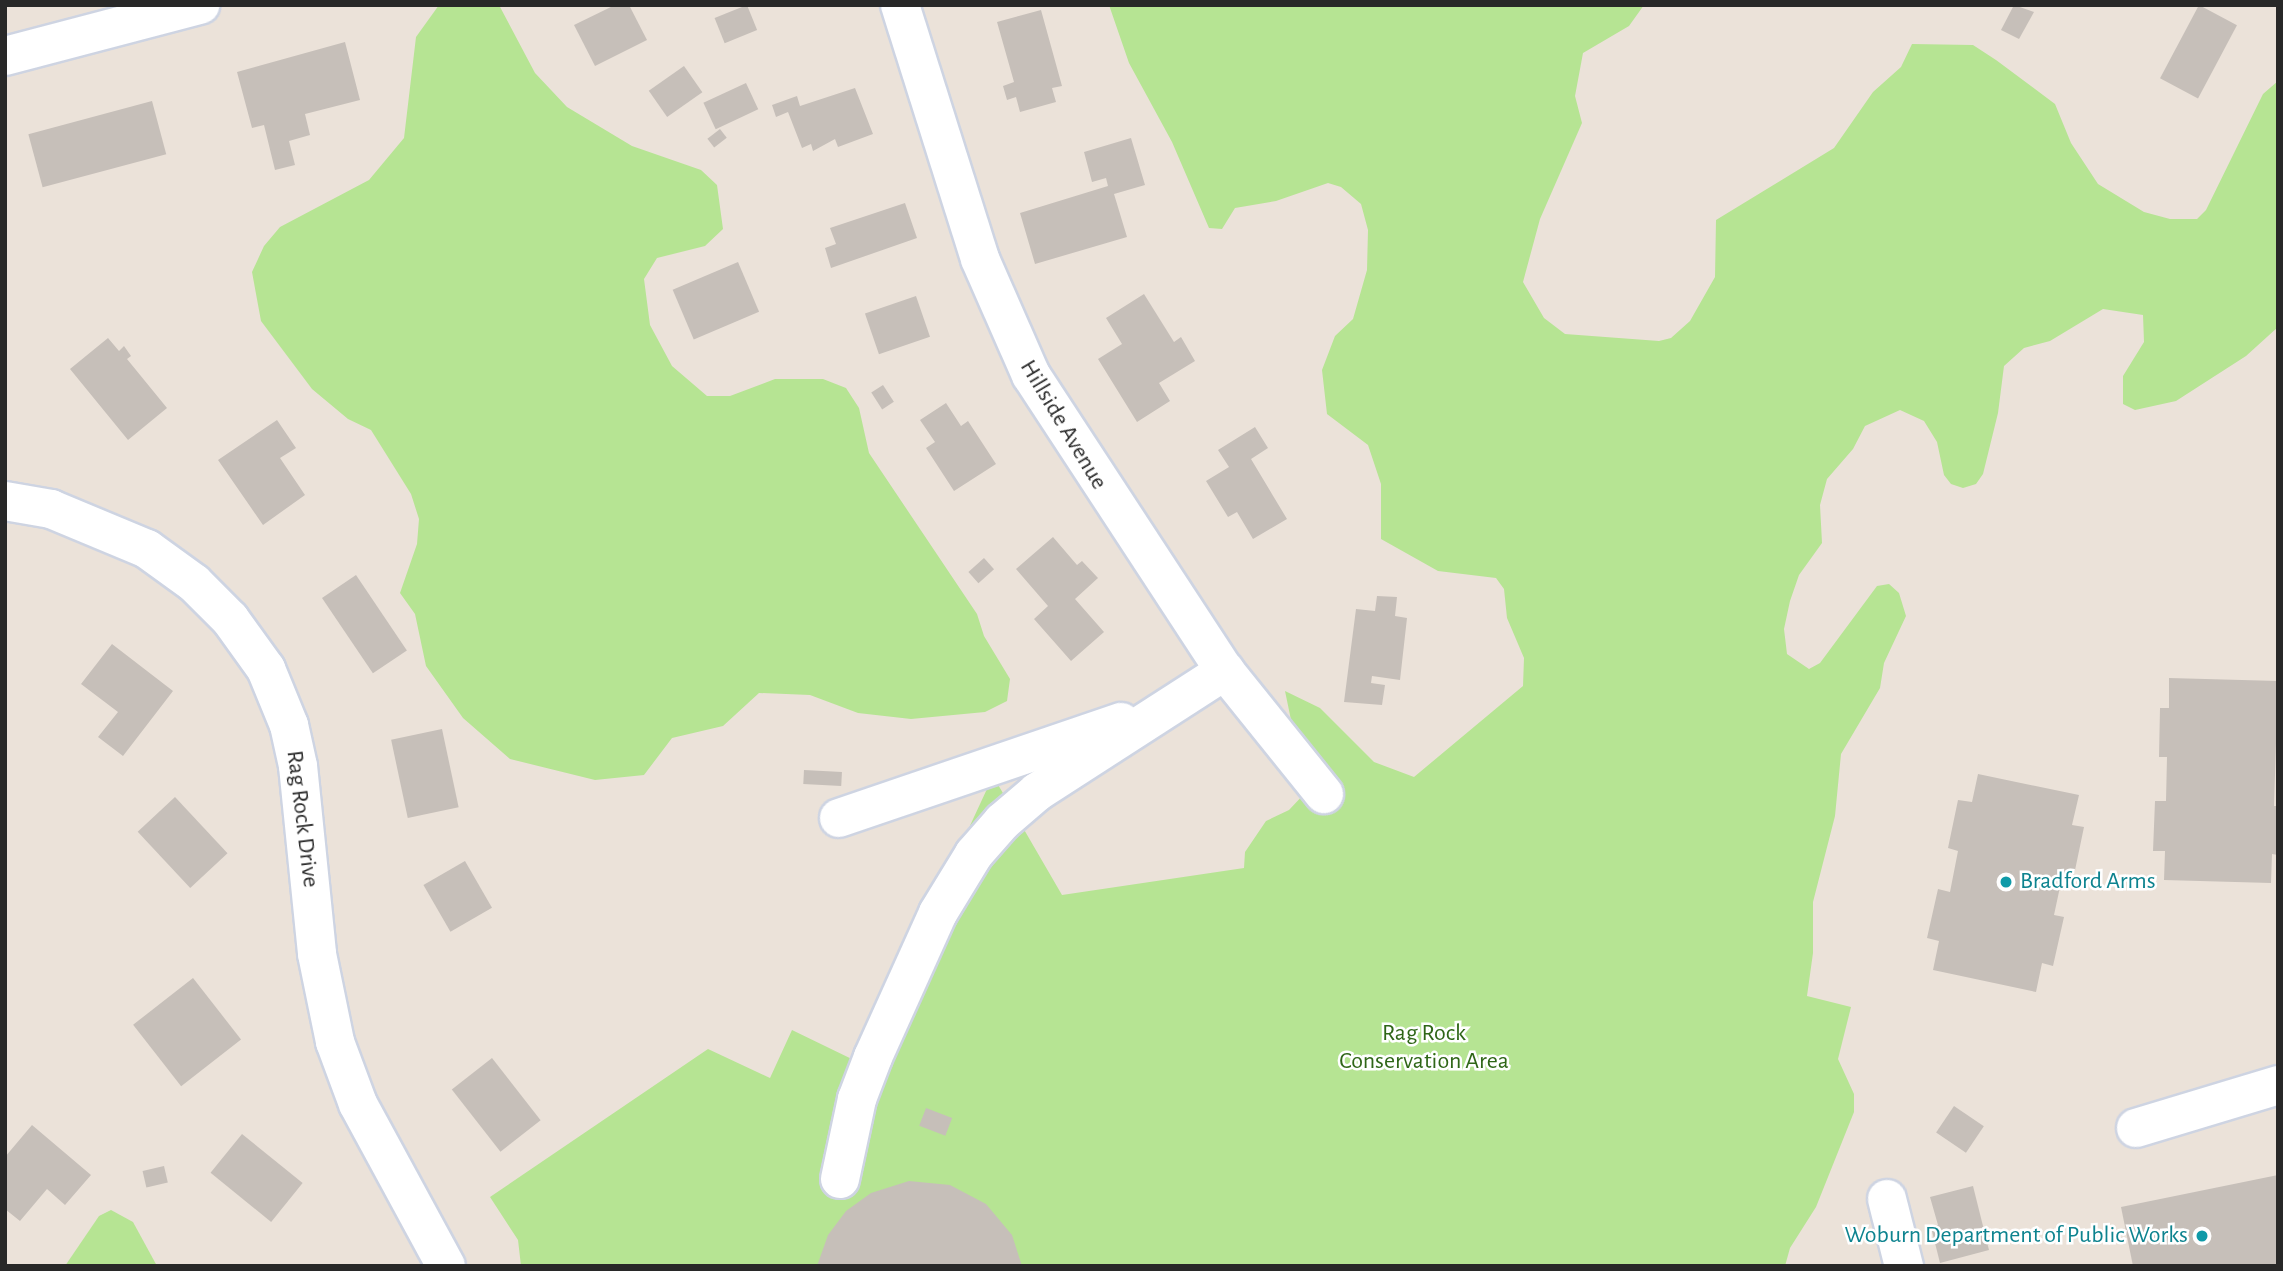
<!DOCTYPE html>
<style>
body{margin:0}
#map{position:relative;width:2283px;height:1271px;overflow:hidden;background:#ebe2d9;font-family:"Alegreya Sans",sans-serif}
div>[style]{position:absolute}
.green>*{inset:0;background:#b6e493}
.building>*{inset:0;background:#c6bfb9;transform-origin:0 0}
.roads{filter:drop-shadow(2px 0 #ced4e2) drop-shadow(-2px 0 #ced4e2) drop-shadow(0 2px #ced4e2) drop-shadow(0 -2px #ced4e2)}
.minor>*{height:38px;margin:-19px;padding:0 19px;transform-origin:19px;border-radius:19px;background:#fff}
.dots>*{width:19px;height:19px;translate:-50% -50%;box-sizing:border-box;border:4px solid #fff;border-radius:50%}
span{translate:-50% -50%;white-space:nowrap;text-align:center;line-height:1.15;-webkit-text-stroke:5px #fff;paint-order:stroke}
.street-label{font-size:24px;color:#282828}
.culture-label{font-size:24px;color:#0d838f}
.left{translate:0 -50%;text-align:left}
.right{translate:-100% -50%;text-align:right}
.park-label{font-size:24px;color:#2f6617}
.frame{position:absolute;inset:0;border:7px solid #282828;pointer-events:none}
</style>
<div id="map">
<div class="green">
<i style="clip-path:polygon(439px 5px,499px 5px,535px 73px,567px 107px,632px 146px,701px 170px,717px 185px,723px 229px,705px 246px,657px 258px,644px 279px,650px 325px,672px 366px,707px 396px,730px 396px,775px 379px,823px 379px,846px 388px,859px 408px,869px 453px,977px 614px,984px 636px,1010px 679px,1007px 701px,985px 712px,911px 719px,858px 713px,810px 695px,759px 693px,723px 726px,672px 738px,644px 775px,595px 780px,510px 759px,463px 718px,426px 666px,415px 614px,400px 593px,417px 544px,419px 519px,411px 494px,371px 430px,348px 419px,312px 389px,261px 321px,252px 272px,264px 246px,280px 227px,369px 180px,404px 138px,416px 37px)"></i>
<i style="clip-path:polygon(1109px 5px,1644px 5px,1629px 26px,1583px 53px,1575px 96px,1582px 123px,1540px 219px,1523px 282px,1544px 318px,1565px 334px,1659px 341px,1671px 338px,1690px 321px,1715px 277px,1716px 220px,1834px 148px,1873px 92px,1901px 67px,1912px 44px,1973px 45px,1996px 60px,2055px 104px,2071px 143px,2098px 184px,2144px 212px,2170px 219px,2197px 219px,2206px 210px,2263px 94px,2278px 81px,2278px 327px,2246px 356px,2176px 401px,2135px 410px,2123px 404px,2123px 376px,2144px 342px,2143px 315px,2103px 309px,2050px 341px,2024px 348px,2004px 366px,1998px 413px,1983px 474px,1976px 484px,1963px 488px,1951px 484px,1944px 475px,1937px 442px,1924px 421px,1900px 410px,1865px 426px,1853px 449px,1827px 479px,1820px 505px,1822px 543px,1799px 575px,1790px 601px,1784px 629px,1787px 654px,1809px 669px,1820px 663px,1877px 586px,1889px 584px,1899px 593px,1906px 616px,1884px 663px,1880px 688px,1841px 754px,1835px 816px,1813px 902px,1813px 953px,1807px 996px,1851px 1007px,1838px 1059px,1854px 1094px,1854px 1112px,1816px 1207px,1790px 1248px,1785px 1266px,521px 1266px,518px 1240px,490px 1197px,708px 1049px,770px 1078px,792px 1030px,860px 1063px,993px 776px,1062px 895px,1244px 868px,1245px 852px,1266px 821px,1289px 810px,1306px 792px,1285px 691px,1320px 708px,1374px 762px,1414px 777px,1523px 686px,1524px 658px,1507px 618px,1504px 589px,1496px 578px,1438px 571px,1381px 539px,1381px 484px,1368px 445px,1327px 414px,1322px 370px,1335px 336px,1353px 319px,1367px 270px,1368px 230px,1361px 204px,1341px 187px,1328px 183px,1276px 201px,1235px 208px,1222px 229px,1209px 228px,1172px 142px,1129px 63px)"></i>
<i style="clip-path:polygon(111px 1210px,133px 1222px,157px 1266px,65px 1266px,99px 1216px)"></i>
</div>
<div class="building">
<i style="clip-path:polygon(615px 5px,629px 5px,647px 40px,595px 66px,574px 25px)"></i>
<i style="left:747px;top:5px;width:27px;height:35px;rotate:68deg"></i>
<i style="clip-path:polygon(2014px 5px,2034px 12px,2019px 39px,2001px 30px)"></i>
<i style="left:2199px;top:5px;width:43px;height:83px;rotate:28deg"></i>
<i style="clip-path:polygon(1041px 10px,1062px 86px,1052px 88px,1056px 102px,1020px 112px,1016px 97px,1007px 100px,1003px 86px,1014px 82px,997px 22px)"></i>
<i style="clip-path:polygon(345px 42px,360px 100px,305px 114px,310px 135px,289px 141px,295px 165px,275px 170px,264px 125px,252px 128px,237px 72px)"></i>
<i style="left:684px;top:66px;width:32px;height:43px;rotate:55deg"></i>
<i style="left:746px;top:83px;width:29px;height:47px;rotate:65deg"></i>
<i style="clip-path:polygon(855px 88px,873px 134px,838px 147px,835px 139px,813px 151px,811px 144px,802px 148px,788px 112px,776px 117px,772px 105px,797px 96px,800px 106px)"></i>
<i style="left:152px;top:101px;width:55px;height:128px;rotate:75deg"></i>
<i style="left:720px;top:129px;width:11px;height:16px;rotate:52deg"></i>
<i style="clip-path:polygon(1131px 138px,1145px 185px,1114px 194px,1127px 237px,1035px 264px,1020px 213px,1108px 186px,1106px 178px,1092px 182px,1084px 152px)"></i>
<i style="clip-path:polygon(905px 203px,917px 238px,831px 268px,825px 248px,836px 244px,830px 228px)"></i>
<i style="left:738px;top:262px;width:54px;height:71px;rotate:67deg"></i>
<i style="clip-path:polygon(1144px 294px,1174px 342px,1181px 337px,1195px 361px,1159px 383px,1170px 401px,1137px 422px,1098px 359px,1122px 344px,1106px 318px)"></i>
<i style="left:916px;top:296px;width:43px;height:54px;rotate:71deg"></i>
<i style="clip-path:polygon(108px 338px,119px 351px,124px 346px,131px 356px,127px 359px,167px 408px,128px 440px,70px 369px)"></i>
<i style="left:883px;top:385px;width:20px;height:14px;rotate:57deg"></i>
<i style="clip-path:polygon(946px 403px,961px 426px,968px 421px,996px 464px,954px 491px,926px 448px,935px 442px,920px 420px)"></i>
<i style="clip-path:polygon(277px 420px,296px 448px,280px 458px,305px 495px,263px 525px,218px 460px)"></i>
<i style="clip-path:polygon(1255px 427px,1268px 448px,1251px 459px,1287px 519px,1253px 539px,1237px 512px,1228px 517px,1206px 481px,1229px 467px,1218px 450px)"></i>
<i style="clip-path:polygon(1053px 537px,1077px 565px,1082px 561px,1098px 578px,1075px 599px,1104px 632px,1071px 661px,1034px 619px,1048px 606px,1016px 569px)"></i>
<i style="left:984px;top:558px;width:15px;height:21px;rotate:48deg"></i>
<i style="left:356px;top:575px;width:91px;height:41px;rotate:56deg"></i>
<i style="clip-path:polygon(1377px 596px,1397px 597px,1395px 616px,1407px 618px,1400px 680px,1372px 676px,1371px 683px,1385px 685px,1382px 705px,1344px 702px,1356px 609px,1375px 611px)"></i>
<i style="clip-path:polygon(112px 644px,173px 691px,123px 756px,98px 737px,118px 712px,81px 684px)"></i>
<i style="clip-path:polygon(2169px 678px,2278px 681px,2274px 806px,2278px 806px,2278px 855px,2272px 854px,2271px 883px,2164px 880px,2165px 851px,2153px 851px,2155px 801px,2166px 801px,2167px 757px,2159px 757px,2160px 708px,2169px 708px)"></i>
<i style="left:442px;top:729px;width:80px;height:52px;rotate:78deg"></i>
<i style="left:804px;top:770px;width:38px;height:14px;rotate:3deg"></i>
<i style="clip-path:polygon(1978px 774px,2079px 795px,2072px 825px,2084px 827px,2074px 875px,2063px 873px,2054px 915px,2064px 917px,2053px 966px,2042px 963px,2036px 992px,1933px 970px,1939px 941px,1927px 938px,1938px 889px,1950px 892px,1958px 851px,1948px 848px,1958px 800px,1972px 802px)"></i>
<i style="left:175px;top:797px;width:77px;height:51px;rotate:47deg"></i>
<i style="left:465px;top:861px;width:54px;height:48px;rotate:60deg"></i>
<i style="left:193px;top:978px;width:78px;height:76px;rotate:52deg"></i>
<i style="left:492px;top:1058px;width:79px;height:51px;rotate:52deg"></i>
<i style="left:1954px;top:1106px;width:36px;height:32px;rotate:34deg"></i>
<i style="left:926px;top:1108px;width:28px;height:19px;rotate:21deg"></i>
<i style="clip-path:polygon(32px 1125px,91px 1175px,65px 1205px,47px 1189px,20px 1221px,5px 1209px,5px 1157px)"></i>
<i style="left:242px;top:1134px;width:78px;height:50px;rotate:39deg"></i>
<i style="left:164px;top:1166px;width:17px;height:22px;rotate:77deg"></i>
<i style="clip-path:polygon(2278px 1175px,2278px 1266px,2133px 1266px,2121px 1207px)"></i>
<i style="clip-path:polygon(909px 1181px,950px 1185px,986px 1204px,1012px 1235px,1022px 1266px,817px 1266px,828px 1235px,846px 1211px,871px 1193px)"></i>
<i style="clip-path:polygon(1973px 1186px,1989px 1250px,1940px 1263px,1931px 1227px,1938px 1225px,1930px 1197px)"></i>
</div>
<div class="roads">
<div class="minor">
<i style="left:900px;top:5px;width:266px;rotate:72.5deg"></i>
<i style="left:980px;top:259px;width:127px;rotate:66.3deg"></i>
<i style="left:1031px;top:375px;width:354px;rotate:56.8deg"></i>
<i style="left:1225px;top:671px;width:158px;rotate:51.2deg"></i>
<i style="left:5px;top:56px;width:202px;rotate:-14.7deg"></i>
<i style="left:5px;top:501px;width:47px;rotate:9.9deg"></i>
<i style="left:51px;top:509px;width:104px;rotate:22.6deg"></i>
<i style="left:147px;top:549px;width:58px;rotate:35.9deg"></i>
<i style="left:194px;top:583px;width:51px;rotate:45deg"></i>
<i style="left:230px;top:619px;width:62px;rotate:54.2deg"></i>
<i style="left:266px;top:669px;width:61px;rotate:67.7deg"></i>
<i style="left:289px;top:725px;width:42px;rotate:77.6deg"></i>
<i style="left:298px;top:766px;width:189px;rotate:84.2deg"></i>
<i style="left:317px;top:954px;width:90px;rotate:78.4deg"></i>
<i style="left:335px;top:1042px;width:66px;rotate:69.6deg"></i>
<i style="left:358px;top:1104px;width:184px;rotate:61.5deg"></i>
<i style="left:839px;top:818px;width:298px;rotate:-18.8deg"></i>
<i style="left:2136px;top:1128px;width:148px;rotate:-16.8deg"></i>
<i style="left:840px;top:1179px;width:82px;rotate:-78deg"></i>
<i style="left:857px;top:1099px;width:45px;rotate:-69.1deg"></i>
<i style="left:873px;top:1057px;width:158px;rotate:-65.7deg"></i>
<i style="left:938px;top:913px;width:69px;rotate:-58.6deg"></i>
<i style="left:974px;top:854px;width:43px;rotate:-48.8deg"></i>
<i style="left:1002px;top:822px;width:46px;rotate:-40.6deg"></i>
<i style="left:1037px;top:792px;width:224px;rotate:-32.8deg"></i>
<i style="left:1887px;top:1199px;width:69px;rotate:75.8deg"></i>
</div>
</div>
<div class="dots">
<i style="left:2006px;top:882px;background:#0f9aa8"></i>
<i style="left:2202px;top:1236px;background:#0f9aa8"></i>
</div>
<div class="street-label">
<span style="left:1063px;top:425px;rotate:59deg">Hillside Avenue</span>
<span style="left:302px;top:819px;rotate:83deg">Rag Rock Drive</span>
</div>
<div class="culture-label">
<span class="left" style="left:2020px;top:882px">Bradford Arms</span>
<span class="right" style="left:2188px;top:1236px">Woburn Department of Public Works</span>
</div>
<div class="park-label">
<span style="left:1424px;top:1048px">Rag Rock<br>Conservation Area</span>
</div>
<div class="frame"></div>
</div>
